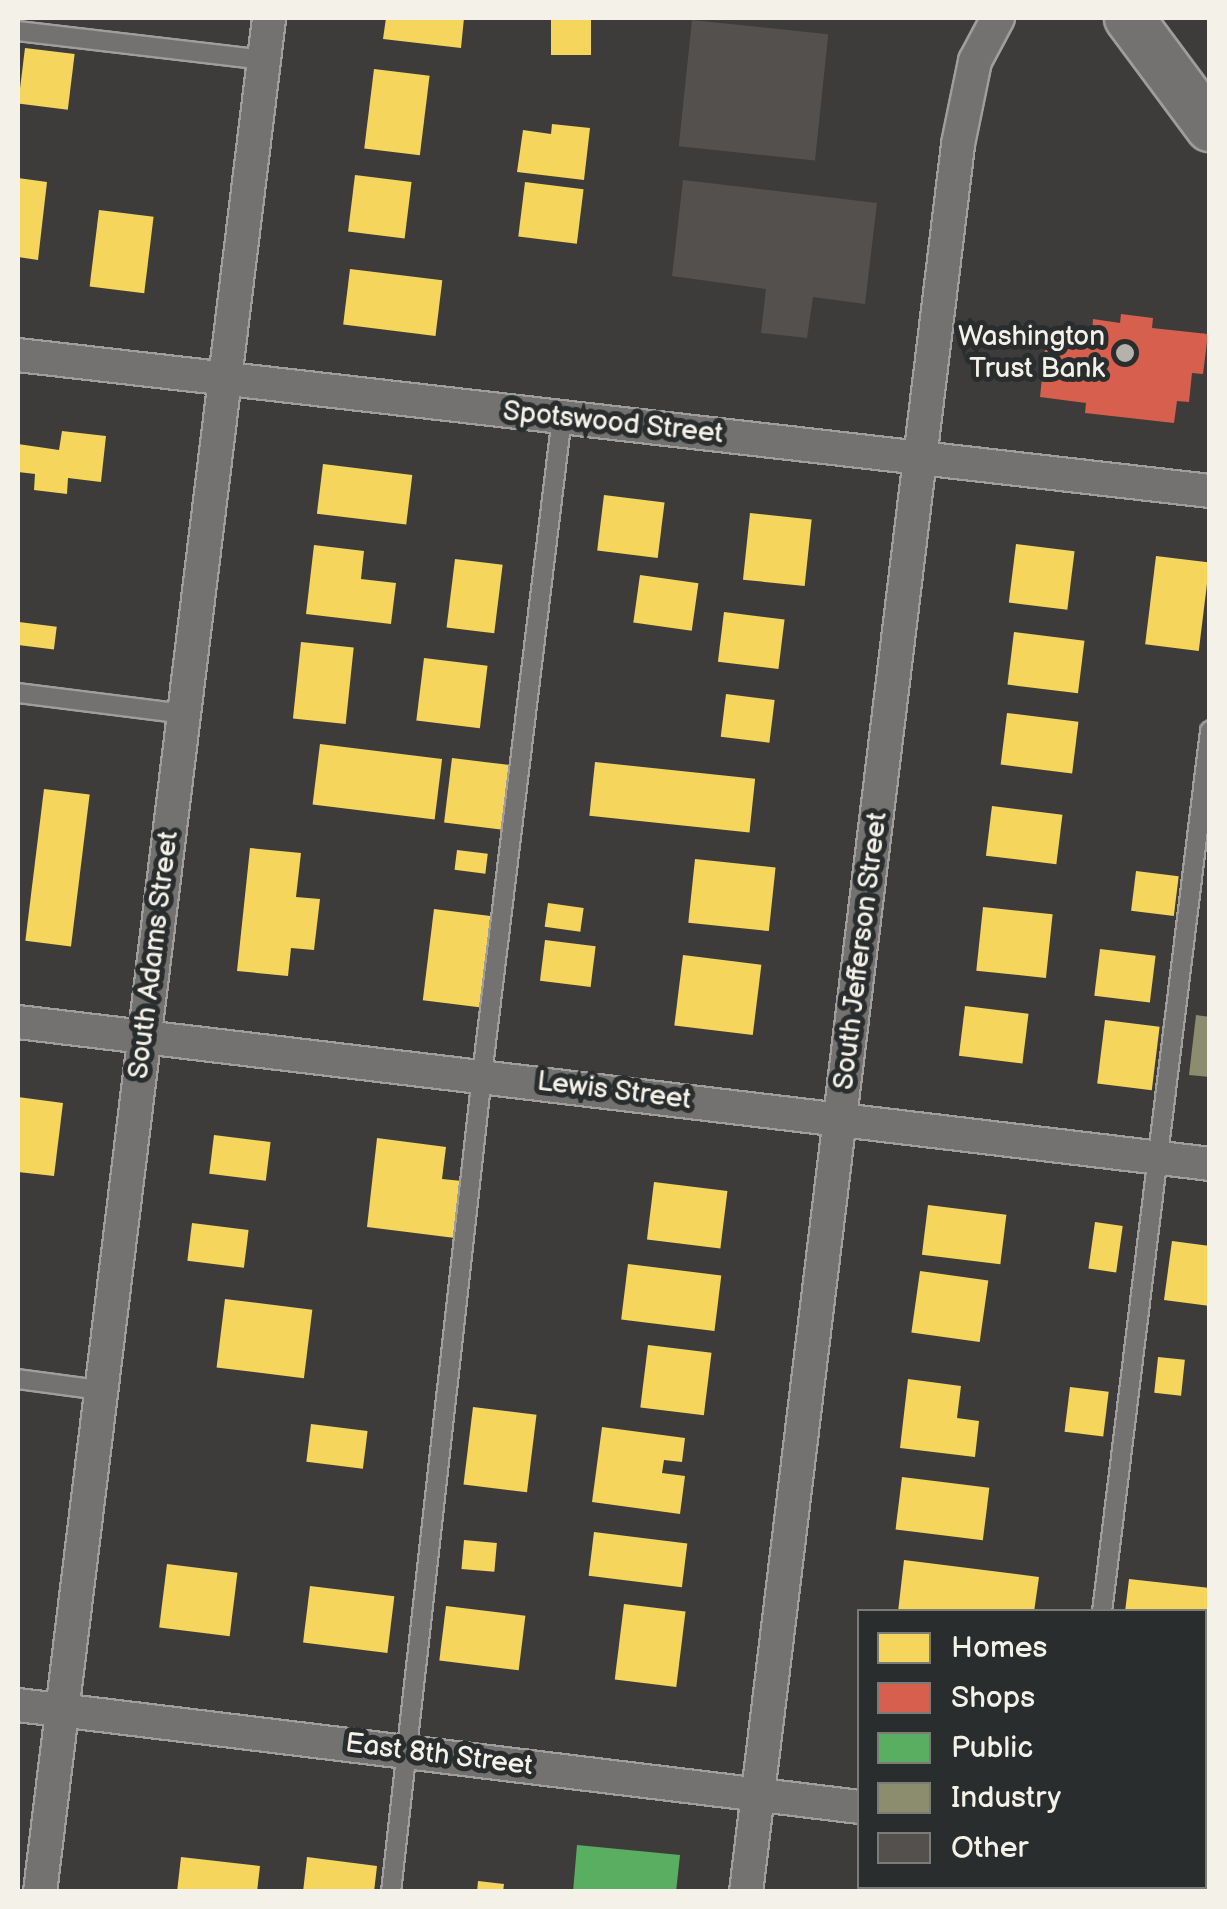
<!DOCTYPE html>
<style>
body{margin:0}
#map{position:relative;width:1227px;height:1909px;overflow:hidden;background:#3d3c3b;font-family:"Balsamiq Sans",sans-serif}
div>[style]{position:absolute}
.homes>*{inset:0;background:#f6d55c;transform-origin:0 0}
.shops>*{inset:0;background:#d6604d}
.public>*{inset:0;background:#5aae61}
.industry>*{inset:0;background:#8c8c6e}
.building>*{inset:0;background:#54504e;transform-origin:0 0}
.roads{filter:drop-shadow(2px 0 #9f9e9c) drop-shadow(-2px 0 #9f9e9c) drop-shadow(0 2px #9f9e9c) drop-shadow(0 -2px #9f9e9c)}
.service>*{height:18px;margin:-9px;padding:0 9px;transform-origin:9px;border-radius:9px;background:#737270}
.minor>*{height:32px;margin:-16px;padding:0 16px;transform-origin:16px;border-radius:16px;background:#737270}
.secondary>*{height:48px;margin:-24px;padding:0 24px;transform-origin:24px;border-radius:24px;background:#737270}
.dots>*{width:28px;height:28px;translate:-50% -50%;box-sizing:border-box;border:5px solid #2a2d2e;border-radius:50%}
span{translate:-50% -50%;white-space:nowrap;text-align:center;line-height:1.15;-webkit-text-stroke:10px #2a2d2e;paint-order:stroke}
.poi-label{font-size:28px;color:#f4f1e8}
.right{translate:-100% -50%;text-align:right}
.street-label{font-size:28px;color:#f4f1e8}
.frame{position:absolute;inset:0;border:20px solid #f4f1e8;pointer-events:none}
.legend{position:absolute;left:857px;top:1609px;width:350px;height:280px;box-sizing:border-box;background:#2a2d2e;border:2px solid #7b7b78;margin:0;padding:12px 18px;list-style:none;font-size:30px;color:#f4f1e8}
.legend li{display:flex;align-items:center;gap:20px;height:50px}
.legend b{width:50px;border:2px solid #7b7b78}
</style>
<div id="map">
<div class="homes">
<i style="clip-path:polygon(386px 18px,464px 18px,461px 48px,383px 39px)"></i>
<i style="left:551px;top:18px;width:40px;height:37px"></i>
<i style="left:25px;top:48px;width:50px;height:56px;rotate:7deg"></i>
<i style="left:374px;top:69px;width:56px;height:80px;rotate:7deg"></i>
<i style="clip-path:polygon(552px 124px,590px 128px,584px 180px,517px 172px,523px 130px,551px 134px)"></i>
<i style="left:355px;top:175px;width:57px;height:57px;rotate:7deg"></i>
<i style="clip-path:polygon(18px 178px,47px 182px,38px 260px,18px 257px)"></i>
<i style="left:525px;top:182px;width:59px;height:55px;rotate:7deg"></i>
<i style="left:99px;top:210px;width:55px;height:77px;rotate:7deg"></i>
<i style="left:350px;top:269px;width:93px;height:56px;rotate:7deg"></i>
<i style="clip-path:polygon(62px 431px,106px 436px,101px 482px,68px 478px,67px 494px,34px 490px,35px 474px,18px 472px,18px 444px,59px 450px)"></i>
<i style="left:323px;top:464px;width:90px;height:50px;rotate:7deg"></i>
<i style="left:604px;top:495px;width:61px;height:56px;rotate:7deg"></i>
<i style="left:750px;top:513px;width:62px;height:67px;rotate:6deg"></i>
<i style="left:1016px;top:544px;width:59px;height:59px;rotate:7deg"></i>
<i style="clip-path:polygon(314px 545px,364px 551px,361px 579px,396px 583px,391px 624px,306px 614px)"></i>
<i style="left:1156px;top:556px;width:54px;height:89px;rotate:7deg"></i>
<i style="left:455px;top:559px;width:48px;height:69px;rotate:7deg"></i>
<i style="left:640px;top:575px;width:59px;height:48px;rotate:8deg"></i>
<i style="left:724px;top:612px;width:61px;height:50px;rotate:7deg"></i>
<i style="left:19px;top:622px;width:38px;height:23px;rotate:7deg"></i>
<i style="left:1014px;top:632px;width:71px;height:53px;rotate:7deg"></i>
<i style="left:301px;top:642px;width:53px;height:77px;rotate:6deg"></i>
<i style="left:424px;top:658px;width:64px;height:63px;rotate:7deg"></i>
<i style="left:726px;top:694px;width:49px;height:43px;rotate:7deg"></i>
<i style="left:1007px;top:713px;width:72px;height:52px;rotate:7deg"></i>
<i style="left:320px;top:744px;width:123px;height:61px;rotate:7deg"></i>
<i style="left:452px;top:758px;width:59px;height:65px;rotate:7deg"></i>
<i style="left:595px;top:762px;width:161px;height:54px;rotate:6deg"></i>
<i style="left:44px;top:789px;width:46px;height:153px;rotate:7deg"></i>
<i style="left:992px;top:806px;width:71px;height:50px;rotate:7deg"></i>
<i style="clip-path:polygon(250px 848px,301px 853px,296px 897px,320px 899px,314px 950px,291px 948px,288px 976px,237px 971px)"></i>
<i style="left:457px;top:850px;width:31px;height:20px;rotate:7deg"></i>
<i style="left:695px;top:859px;width:81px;height:64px;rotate:6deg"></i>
<i style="left:1136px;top:871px;width:43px;height:40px;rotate:7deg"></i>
<i style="left:548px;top:903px;width:36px;height:24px;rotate:8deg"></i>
<i style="left:983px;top:907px;width:70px;height:64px;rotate:6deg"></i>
<i style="left:434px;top:909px;width:63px;height:92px;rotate:7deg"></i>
<i style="left:545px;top:940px;width:51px;height:41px;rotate:7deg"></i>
<i style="left:1100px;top:949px;width:56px;height:47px;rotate:7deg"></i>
<i style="left:683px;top:955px;width:79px;height:71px;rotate:7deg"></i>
<i style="left:965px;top:1006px;width:64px;height:50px;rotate:7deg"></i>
<i style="left:1105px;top:1020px;width:55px;height:64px;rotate:7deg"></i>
<i style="clip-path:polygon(18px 1097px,63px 1103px,54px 1176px,18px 1172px)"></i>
<i style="left:214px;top:1135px;width:57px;height:39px;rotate:7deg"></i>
<i style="clip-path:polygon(377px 1138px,446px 1147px,442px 1179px,462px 1181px,455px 1238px,367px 1227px)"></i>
<i style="left:654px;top:1182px;width:74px;height:58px;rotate:7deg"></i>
<i style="left:928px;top:1205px;width:79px;height:50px;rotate:7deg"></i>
<i style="left:1095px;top:1222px;width:28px;height:47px;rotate:8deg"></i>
<i style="left:192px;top:1223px;width:57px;height:38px;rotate:7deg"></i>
<i style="clip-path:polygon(1172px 1241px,1210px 1246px,1210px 1306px,1164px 1300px)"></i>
<i style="left:628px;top:1264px;width:94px;height:56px;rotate:7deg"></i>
<i style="left:920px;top:1271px;width:69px;height:62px;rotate:8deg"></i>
<i style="left:225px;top:1299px;width:88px;height:69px;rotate:7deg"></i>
<i style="left:648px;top:1345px;width:64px;height:63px;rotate:7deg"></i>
<i style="left:1158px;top:1357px;width:27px;height:36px;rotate:6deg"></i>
<i style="clip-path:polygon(908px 1379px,961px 1386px,957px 1418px,979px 1421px,975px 1457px,900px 1448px)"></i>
<i style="left:1070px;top:1387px;width:39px;height:45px;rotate:7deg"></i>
<i style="left:473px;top:1407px;width:64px;height:78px;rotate:7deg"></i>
<i style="left:311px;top:1424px;width:57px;height:38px;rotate:7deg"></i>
<i style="clip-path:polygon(602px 1427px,685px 1438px,682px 1462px,664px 1460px,662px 1473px,685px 1476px,680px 1514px,592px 1502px)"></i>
<i style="left:902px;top:1477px;width:88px;height:53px;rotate:7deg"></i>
<i style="left:594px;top:1532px;width:94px;height:44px;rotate:7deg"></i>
<i style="left:464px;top:1540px;width:33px;height:29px;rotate:5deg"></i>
<i style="clip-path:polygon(904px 1560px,1039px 1577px,1034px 1612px,898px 1612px)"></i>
<i style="left:167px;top:1564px;width:71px;height:64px;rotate:7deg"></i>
<i style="clip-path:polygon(1129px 1579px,1210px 1588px,1210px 1656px,1204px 1656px,1204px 1612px,1125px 1612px)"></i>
<i style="left:310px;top:1586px;width:85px;height:57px;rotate:7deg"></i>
<i style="left:624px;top:1604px;width:62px;height:76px;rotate:7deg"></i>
<i style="left:446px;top:1606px;width:80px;height:55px;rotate:7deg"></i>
<i style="clip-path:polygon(181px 1857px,260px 1866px,257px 1892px,177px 1892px)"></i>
<i style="clip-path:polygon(307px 1857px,377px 1866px,374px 1892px,303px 1892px)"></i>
<i style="clip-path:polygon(478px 1881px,504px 1884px,503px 1892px,477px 1892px)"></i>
</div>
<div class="shops">
<i style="clip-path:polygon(1121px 314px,1153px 318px,1152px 328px,1208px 334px,1203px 374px,1192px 373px,1189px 402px,1177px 401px,1174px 423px,1085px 413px,1086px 403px,1040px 397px,1047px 329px,1092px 334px,1093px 319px,1120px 323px)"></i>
</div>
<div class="public">
<i style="clip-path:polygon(577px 1845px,680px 1855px,676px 1892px,573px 1892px)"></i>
</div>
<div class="industry">
<i style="clip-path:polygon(1196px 1015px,1210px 1017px,1210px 1077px,1189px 1075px)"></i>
</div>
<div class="building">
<i style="left:692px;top:20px;width:137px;height:127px;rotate:6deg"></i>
<i style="clip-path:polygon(683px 180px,877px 203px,865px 304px,813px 297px,807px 338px,761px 333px,766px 289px,672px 276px)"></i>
</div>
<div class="roads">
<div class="service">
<i style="left:18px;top:31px;width:248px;rotate:6.7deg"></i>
<i style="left:18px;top:693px;width:168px;rotate:7.2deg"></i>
<i style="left:18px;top:1379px;width:82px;rotate:7.7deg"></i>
<i style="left:1102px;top:1612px;width:888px;rotate:-83.01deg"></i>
<i style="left:391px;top:1892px;width:822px;rotate:-83.64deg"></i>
<i style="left:482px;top:1075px;width:663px;rotate:-83.07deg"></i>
<i style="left:1067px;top:1892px;width:6px;rotate:-81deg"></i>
</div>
<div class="minor">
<i style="left:18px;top:355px;width:1200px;rotate:6.51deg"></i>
<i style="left:18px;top:1022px;width:1200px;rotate:6.79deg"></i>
<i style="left:18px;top:1705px;width:848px;rotate:6.91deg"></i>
<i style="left:1204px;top:1850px;width:6px"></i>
<i style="left:40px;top:1892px;width:1888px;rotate:-83.03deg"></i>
<i style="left:746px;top:1892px;width:1761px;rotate:-83.08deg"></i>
<i style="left:958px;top:144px;width:85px;rotate:-78.4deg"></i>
<i style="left:975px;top:61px;width:49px;rotate:-61.9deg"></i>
</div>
<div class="secondary">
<i style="left:1129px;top:18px;width:136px;rotate:53.4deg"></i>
</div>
</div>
<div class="dots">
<i style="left:1125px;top:353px;background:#b4b2ab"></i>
</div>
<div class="poi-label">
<span class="right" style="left:1105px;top:353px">Washington<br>Trust Bank</span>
</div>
<div class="street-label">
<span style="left:613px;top:423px;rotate:6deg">Spotswood Street</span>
<span style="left:861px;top:951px;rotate:-83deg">South Jefferson Street</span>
<span style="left:154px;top:955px;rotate:-83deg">South Adams Street</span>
<span style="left:614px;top:1091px;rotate:7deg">Lewis Street</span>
<span style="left:439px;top:1755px;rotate:7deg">East 8th Street</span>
</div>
<div class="frame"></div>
<ul class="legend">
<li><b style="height:28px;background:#f6d55c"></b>Homes</li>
<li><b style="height:28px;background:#d6604d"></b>Shops</li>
<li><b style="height:28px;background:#5aae61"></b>Public</li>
<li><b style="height:28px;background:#8c8c6e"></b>Industry</li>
<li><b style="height:28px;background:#54504e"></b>Other</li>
</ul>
</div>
